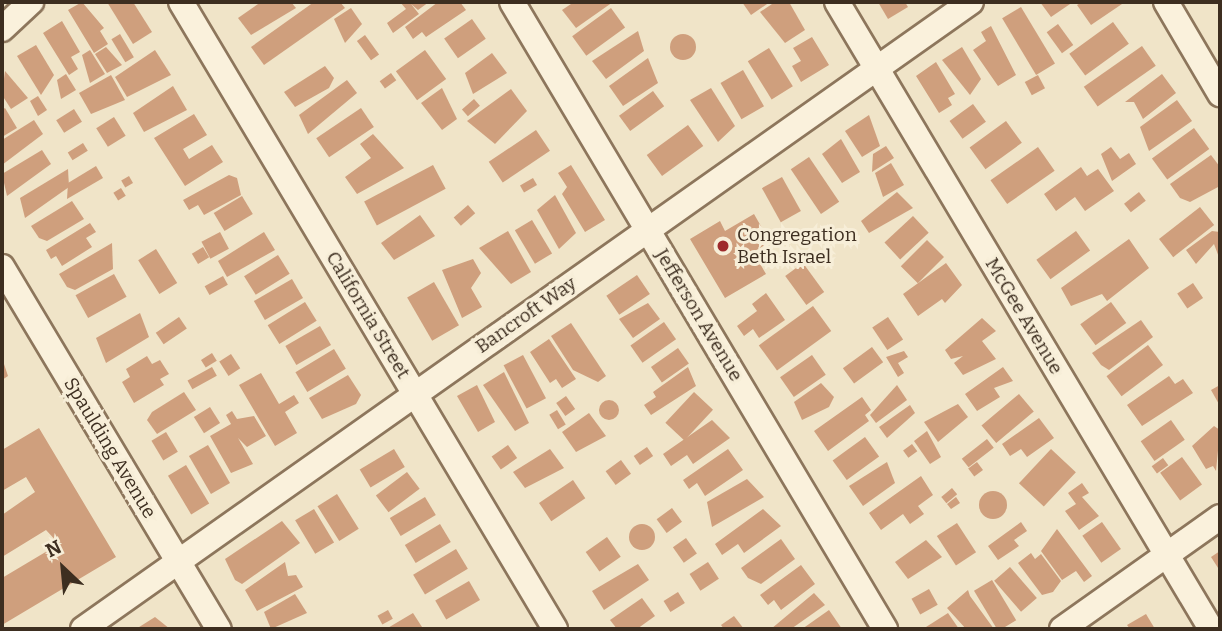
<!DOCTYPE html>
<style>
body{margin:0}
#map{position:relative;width:1222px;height:631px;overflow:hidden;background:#f0e4c8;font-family:Bitter,serif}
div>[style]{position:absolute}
.building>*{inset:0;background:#cf9f7d;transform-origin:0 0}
.round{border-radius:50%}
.roads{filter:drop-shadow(2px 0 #8d765c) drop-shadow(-2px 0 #8d765c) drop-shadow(0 2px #8d765c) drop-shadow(0 -2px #8d765c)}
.minor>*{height:24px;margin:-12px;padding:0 12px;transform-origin:12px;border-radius:12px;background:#faf1dc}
.dots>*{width:19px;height:19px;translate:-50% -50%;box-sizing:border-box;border:4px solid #f7eed8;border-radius:50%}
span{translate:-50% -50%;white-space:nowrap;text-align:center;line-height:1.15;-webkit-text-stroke:6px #f7eed8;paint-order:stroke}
.poi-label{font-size:19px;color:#3d2e20}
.left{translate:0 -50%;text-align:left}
.street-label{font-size:19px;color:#3d2e20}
.frame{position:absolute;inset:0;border:4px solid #3d2e20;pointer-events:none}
.north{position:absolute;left:28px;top:533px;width:70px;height:70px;-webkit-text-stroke:5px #f7eed8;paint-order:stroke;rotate:334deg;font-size:19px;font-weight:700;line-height:28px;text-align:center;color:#3d2e20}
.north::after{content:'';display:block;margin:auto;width:24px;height:32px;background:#3d2e20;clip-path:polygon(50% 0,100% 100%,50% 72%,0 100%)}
</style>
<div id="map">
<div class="building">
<i style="clip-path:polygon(82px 2px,104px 28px,100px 31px,108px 44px,94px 53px,68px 10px)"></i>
<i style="clip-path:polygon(107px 2px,133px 2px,152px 32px,133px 44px)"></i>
<i style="clip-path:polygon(261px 2px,291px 2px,296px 8px,251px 35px,238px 18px)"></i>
<i style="clip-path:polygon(314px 2px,340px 2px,345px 8px,264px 65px,251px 47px)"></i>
<i style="clip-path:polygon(400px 2px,429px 2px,418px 10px,411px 4px,419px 14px,393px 33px,387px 23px,406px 9px)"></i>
<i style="clip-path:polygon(438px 2px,460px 2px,466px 10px,426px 37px,422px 32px,413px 39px,405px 27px)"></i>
<i style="clip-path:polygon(574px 2px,613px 2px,576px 28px,562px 10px)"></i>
<i style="clip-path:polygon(742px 2px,770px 2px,751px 15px)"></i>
<i style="clip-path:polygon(775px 2px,789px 2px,805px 30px,785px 43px,760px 12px)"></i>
<i style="clip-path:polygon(878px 2px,905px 2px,908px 7px,888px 19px)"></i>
<i style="clip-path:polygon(1040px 2px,1073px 2px,1051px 17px)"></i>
<i style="clip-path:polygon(1082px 2px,1120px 2px,1122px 4px,1091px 25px,1077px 5px)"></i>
<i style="left:1021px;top:7px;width:66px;height:22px;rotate:59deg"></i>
<i style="clip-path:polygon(351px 8px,362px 24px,345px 43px,334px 19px)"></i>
<i style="left:611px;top:8px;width:24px;height:48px;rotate:54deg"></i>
<i style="left:472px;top:19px;width:24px;height:34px;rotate:55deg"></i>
<i style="clip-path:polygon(62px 21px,80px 52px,71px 57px,78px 69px,69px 75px,43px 33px)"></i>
<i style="left:1113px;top:22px;width:27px;height:54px;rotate:54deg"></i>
<i style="left:1058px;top:24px;width:26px;height:14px;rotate:54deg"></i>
<i style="clip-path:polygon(991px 26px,1016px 75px,998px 86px,973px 50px,986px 41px,981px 32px)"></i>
<i style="clip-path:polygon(638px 31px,644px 51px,606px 79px,592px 61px)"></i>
<i style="left:120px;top:34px;width:27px;height:10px;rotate:59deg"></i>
<i class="round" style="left:670px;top:34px;width:26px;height:26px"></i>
<i style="left:365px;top:35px;width:24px;height:10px;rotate:54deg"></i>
<i style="clip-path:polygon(812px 37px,829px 65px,801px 82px,792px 66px,801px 61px,793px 48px)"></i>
<i style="clip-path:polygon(36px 45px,54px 75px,41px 95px,17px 56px)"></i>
<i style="left:1142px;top:46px;width:24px;height:71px;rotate:55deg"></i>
<i style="clip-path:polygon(106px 47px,122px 65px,107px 73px,95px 54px)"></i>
<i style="clip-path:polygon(962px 47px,981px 79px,970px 95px,942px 60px)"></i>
<i style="left:769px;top:48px;width:45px;height:25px;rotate:58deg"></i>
<i style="clip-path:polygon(90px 50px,105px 74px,90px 83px,82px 55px)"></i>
<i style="clip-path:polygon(155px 50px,171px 75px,127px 97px,115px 77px)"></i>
<i style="left:425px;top:50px;width:36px;height:36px;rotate:54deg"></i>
<i style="clip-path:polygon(492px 53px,507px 73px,473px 94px,465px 73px)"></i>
<i style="clip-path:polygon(648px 58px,658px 83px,623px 106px,609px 86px)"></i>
<i style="clip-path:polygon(936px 62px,955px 94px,948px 98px,952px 105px,939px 113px,916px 76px)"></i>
<i style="clip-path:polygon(325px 66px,334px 78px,329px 88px,295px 107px,284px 92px)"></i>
<i style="left:743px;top:70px;width:42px;height:26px;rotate:60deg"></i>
<i style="clip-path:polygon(5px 71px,28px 98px,11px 109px,2px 95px)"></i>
<i style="left:391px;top:73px;width:9px;height:14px;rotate:54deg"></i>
<i style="clip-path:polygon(66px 74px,76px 90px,61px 99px,57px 80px)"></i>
<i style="clip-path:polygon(1162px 74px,1176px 93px,1143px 119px,1134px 102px,1125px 102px)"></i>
<i style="clip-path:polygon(111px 75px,125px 100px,91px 114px,79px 93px)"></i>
<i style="left:1038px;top:75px;width:15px;height:15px;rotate:62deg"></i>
<i style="clip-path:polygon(347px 80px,357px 93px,308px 134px,299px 115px)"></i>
<i style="clip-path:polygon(173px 86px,187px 110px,144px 132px,133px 113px)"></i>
<i style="clip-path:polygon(442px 88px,457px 119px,442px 130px,421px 103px)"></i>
<i style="clip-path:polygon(711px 88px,735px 126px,718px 142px,690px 100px)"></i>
<i style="clip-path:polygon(511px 89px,527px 111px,495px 144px,467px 121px)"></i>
<i style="left:653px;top:91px;width:19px;height:42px;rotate:54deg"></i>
<i style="clip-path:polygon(38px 96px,47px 110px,38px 116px,30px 101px)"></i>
<i style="left:474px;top:99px;width:9px;height:16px;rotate:49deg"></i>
<i style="clip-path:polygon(1177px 100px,1192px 121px,1149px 151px,1140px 127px)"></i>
<i style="left:973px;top:104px;width:22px;height:29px;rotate:54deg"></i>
<i style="clip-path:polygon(5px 108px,17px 128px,2px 137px,2px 110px)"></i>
<i style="left:361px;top:108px;width:23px;height:54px;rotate:56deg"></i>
<i style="left:74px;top:109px;width:15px;height:21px;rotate:58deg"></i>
<i style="clip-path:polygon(194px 114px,207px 135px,183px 149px,189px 159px,212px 145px,223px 162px,185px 186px,154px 138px)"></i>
<i style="clip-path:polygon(869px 115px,880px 146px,862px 157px,845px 131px)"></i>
<i style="left:114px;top:117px;width:22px;height:21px;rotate:58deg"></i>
<i style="clip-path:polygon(34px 120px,43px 134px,2px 165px,2px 140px)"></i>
<i style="left:1006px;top:121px;width:27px;height:45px;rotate:54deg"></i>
<i style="left:688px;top:125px;width:26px;height:51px;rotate:54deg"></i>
<i style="left:1194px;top:128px;width:26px;height:52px;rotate:54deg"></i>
<i style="left:536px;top:130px;width:25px;height:57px;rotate:56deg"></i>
<i style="clip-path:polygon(373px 134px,404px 168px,357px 194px,345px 177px,371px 158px,360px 144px)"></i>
<i style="clip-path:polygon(841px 139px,860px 172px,842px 183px,822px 154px)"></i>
<i style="left:83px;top:143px;width:9px;height:18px;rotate:58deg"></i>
<i style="clip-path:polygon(886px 146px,894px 158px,872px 172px,873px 154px)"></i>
<i style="left:1038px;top:147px;width:29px;height:58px;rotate:55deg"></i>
<i style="clip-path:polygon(1111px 147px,1120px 159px,1129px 153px,1136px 164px,1112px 181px,1101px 154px)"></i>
<i style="clip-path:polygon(42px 150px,51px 164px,7px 196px,2px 174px)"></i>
<i style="clip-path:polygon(1211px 155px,1220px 167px,1220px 186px,1190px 202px,1180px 198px,1170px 184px)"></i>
<i style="left:809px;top:157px;width:54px;height:22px;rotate:56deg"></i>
<i style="clip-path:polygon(891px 163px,904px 185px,883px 197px,875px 173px)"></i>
<i style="left:433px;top:165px;width:27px;height:78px;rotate:62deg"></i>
<i style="clip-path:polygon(571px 165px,605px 220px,585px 232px,562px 194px,567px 187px,558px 173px)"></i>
<i style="clip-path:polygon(96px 166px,103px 178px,67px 199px,68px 183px)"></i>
<i style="clip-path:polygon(1081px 167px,1087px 176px,1098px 169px,1114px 191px,1085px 211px,1075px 197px,1056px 211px,1044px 194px)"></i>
<i style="clip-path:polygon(68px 169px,69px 187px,25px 218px,20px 198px)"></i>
<i style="clip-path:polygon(229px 175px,237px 178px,241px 195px,204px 215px,198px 205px,189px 210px,183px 200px)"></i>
<i style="left:129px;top:176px;width:8px;height:9px;rotate:60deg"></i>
<i style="left:782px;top:177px;width:39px;height:23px;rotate:61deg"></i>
<i style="left:533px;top:178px;width:8px;height:15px;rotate:60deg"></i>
<i style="left:121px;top:188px;width:9px;height:9px;rotate:58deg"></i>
<i style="clip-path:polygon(897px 192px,913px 208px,869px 233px,861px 221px)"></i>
<i style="left:1139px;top:192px;width:11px;height:19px;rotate:52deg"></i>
<i style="clip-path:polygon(555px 195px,576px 233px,559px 249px,537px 210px)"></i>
<i style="left:242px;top:196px;width:21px;height:33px;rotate:59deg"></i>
<i style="clip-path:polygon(72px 201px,84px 219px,47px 241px,39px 238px,31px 226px)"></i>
<i style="left:468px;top:205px;width:11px;height:19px;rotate:49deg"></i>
<i style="left:1200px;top:207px;width:23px;height:52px;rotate:52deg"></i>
<i style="clip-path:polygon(754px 214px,770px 242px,753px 252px,766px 274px,725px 298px,690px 239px,720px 221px,725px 231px)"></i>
<i style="clip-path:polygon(420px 215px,435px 236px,394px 260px,381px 243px)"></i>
<i style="left:913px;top:216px;width:23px;height:39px;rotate:47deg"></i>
<i style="left:532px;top:220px;width:39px;height:20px;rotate:59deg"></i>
<i style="clip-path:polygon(90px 223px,96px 232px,86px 238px,92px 247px,62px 266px,56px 256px,51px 259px,46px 250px)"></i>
<i style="clip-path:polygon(508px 231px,531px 272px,511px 284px,479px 248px)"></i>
<i style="left:1076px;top:231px;width:24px;height:49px;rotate:54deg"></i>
<i style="clip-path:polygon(1212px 231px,1220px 232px,1220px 260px,1214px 244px,1196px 264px,1186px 250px)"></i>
<i style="left:220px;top:232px;width:19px;height:21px;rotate:62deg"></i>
<i style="clip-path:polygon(264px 232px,275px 250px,227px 277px,218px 261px)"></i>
<i style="clip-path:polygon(1129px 239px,1149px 268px,1107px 301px,1102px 294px,1071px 306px,1061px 288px)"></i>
<i style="left:927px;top:240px;width:24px;height:37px;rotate:45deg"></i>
<i style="clip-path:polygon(112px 243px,113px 269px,75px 290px,67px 287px,59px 274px)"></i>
<i style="left:203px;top:247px;width:12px;height:13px;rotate:59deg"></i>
<i style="left:156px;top:249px;width:40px;height:21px;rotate:58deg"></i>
<i style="left:278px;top:255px;width:22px;height:40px;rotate:58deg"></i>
<i style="clip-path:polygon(473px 259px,481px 273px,471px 288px,482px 307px,462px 318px,442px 270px)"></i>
<i style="left:803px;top:263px;width:36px;height:22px;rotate:54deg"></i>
<i style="clip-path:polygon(946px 263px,962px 285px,945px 303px,942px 299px,918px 316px,903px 294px)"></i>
<i style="left:114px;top:274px;width:26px;height:44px;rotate:61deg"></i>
<i style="left:637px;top:275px;width:23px;height:37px;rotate:56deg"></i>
<i style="left:223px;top:276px;width:10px;height:21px;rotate:61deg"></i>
<i style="left:292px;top:279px;width:22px;height:44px;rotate:60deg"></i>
<i style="left:434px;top:282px;width:50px;height:31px;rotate:60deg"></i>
<i style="left:1193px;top:283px;width:18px;height:19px;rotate:56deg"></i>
<i style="clip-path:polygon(766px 293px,785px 320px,759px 338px,753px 329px,744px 336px,737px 326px,757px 311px,752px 304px)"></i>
<i style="left:305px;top:302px;width:22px;height:44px;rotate:58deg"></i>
<i style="left:1111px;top:302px;width:26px;height:38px;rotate:54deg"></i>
<i style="clip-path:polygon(648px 303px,660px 319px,633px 338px,619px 319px)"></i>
<i style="left:813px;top:306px;width:31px;height:67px;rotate:54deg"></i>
<i style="clip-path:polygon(140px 313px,149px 337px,106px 363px,96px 338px)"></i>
<i style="left:179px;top:317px;width:14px;height:28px;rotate:56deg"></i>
<i style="left:888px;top:317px;width:27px;height:19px;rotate:56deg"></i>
<i style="clip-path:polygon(982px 318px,996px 331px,982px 341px,996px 359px,963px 375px,954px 363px,963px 356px,951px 359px,945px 350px)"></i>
<i style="clip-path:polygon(1141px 320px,1153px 337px,1109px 370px,1101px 365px,1092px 353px)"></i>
<i style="left:664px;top:322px;width:21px;height:41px;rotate:55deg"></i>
<i style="clip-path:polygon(571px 323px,606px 376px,598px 382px,573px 370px,551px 336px)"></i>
<i style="left:320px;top:326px;width:22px;height:40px;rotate:60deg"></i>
<i style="clip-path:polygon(549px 339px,576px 379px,562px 388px,556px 379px,550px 383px,530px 352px)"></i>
<i style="left:1148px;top:345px;width:25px;height:52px;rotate:53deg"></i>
<i style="left:872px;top:347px;width:19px;height:36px;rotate:54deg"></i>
<i style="left:678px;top:348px;width:19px;height:33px;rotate:55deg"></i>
<i style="left:334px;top:349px;width:23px;height:45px;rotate:59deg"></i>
<i style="clip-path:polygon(904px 351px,908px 357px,898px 363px,904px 373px,898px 377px,886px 357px)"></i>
<i style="left:212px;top:353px;width:9px;height:13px;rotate:58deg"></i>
<i style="left:231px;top:354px;width:17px;height:14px;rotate:57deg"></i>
<i style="left:523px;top:355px;width:49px;height:22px;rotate:62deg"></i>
<i style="left:812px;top:355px;width:24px;height:39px;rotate:55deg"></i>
<i style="clip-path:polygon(147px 356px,152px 364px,160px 360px,169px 374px,160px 379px,164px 385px,134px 403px,122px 382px,130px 377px,126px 369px)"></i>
<i style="clip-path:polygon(2px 358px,8px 376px,2px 380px)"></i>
<i style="left:212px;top:367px;width:10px;height:28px;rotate:61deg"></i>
<i style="clip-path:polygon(688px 367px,696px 386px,651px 415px,644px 405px,656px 397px,653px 392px)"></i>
<i style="clip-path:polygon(1003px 367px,1013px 381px,994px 388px,1000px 397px,977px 411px,965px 394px)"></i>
<i style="clip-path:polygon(504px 372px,529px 423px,515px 431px,483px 385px)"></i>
<i style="clip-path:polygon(261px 373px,279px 404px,294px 395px,299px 403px,285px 412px,297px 433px,275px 446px,239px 385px)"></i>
<i style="clip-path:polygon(348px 375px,361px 395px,356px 404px,322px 419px,309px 398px)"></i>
<i style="clip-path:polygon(1169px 376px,1175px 384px,1183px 379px,1193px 393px,1142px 426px,1127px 405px)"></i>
<i style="clip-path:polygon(821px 383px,834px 397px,829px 407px,802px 420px,794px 402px)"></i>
<i style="clip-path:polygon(477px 385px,495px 422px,478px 432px,457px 396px)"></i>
<i style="clip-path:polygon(897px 385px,907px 400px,876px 423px,870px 415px)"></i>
<i style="clip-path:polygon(1220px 385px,1220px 406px,1211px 390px)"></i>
<i style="clip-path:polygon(184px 392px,196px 410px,157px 434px,147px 420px,152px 412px)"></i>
<i style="left:694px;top:392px;width:26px;height:42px;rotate:43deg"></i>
<i style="left:1019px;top:394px;width:23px;height:49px;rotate:50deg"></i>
<i style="left:566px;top:396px;width:16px;height:12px;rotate:55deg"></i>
<i style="clip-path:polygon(862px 397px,871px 410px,865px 415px,869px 421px,828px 451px,814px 431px)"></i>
<i class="round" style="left:599px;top:400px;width:20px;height:20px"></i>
<i style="clip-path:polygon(958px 404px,968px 417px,938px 442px,924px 422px)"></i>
<i style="clip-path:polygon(910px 405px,915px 413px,887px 438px,879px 427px)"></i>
<i style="left:210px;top:407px;width:19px;height:19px;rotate:58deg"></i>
<i style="left:557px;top:410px;width:17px;height:9px;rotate:59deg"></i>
<i style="clip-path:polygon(232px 411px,237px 419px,254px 416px,266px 436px,247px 447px,238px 438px,253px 464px,231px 473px,210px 436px,231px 424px,226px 415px)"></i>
<i style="clip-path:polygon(589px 413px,606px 436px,576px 452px,562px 432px)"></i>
<i style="clip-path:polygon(1039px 418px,1054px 438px,1027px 457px,1021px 449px,1010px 456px,1002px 444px)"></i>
<i style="clip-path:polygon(712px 420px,730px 438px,693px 464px,687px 455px,671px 466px,663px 454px)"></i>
<i style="left:1171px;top:420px;width:24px;height:37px;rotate:55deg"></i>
<i style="clip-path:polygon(1214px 426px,1220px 430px,1216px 471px,1213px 466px,1206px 469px,1192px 446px)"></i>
<i style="clip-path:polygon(39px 428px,116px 557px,2px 625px,2px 578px,59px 544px,46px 530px,2px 557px,2px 515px,35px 492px,26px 477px,2px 491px,2px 450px)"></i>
<i style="clip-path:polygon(927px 431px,941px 457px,930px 464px,914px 441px)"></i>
<i style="left:166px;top:432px;width:23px;height:17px;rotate:59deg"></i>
<i style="left:865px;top:437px;width:24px;height:40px;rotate:54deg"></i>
<i style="left:987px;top:439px;width:11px;height:32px;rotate:52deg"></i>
<i style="left:912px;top:444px;width:9px;height:11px;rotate:54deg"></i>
<i style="left:208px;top:445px;width:44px;height:22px;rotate:60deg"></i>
<i style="left:508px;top:445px;width:16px;height:20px;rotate:55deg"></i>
<i style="left:647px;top:447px;width:11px;height:16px;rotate:56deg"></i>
<i style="left:394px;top:449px;width:21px;height:40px;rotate:59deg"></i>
<i style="clip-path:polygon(550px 449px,564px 468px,525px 488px,513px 472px)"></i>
<i style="clip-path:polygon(728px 449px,743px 470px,705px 496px,697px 483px,689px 489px,683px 480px)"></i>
<i style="left:1051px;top:449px;width:34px;height:47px;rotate:43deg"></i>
<i style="left:1182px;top:457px;width:34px;height:27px;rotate:54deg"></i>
<i style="left:1163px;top:458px;width:9px;height:14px;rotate:54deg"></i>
<i style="left:621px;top:460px;width:17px;height:19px;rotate:54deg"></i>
<i style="clip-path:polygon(887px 462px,895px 483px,863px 506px,849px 486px)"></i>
<i style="left:977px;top:462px;width:10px;height:11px;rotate:53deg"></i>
<i style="left:186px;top:465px;width:45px;height:21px;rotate:59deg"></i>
<i style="left:407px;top:472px;width:21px;height:39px;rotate:53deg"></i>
<i style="clip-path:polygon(921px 476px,933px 495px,918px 506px,924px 514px,910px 524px,903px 514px,881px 530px,869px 513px)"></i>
<i style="clip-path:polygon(747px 479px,764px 497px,712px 527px,707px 502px)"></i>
<i style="left:573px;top:480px;width:22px;height:41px;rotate:56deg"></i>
<i style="clip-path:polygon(1082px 483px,1089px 493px,1082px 497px,1099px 516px,1079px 530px,1065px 511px,1076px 504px,1068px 493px)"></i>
<i style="left:952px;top:488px;width:8px;height:14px;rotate:50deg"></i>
<i class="round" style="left:979px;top:491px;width:28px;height:28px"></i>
<i style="left:337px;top:494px;width:41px;height:23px;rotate:58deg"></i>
<i style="left:425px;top:497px;width:21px;height:41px;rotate:59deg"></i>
<i style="clip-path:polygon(956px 497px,960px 503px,951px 509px,947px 504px)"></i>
<i style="left:672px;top:508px;width:17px;height:19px;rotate:54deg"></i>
<i style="left:314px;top:509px;width:39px;height:22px;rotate:59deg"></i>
<i style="clip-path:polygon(763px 509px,781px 526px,744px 553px,738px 544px,722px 555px,715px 544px)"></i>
<i style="clip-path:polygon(282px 521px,300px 543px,242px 584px,235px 580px,225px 559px)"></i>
<i style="clip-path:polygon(1021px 522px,1027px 531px,1014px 540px,1019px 546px,998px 560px,988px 546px)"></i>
<i style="left:1102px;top:522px;width:33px;height:24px;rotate:55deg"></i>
<i style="left:957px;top:523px;width:35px;height:24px;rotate:57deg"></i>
<i class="round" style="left:629px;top:524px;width:26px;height:26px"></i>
<i style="left:440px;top:524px;width:21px;height:41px;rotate:59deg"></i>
<i style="clip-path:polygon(1057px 529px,1092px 576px,1084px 582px,1076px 571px,1062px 580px,1041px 551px)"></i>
<i style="left:607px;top:537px;width:24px;height:26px;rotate:55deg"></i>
<i style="left:686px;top:538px;width:19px;height:16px;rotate:55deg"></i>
<i style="clip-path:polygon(781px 539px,795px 559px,761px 584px,748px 578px,741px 568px)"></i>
<i style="clip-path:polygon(926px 540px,942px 557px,908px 579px,895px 562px)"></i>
<i style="left:456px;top:549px;width:23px;height:50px;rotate:59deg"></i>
<i style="clip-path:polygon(1220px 551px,1220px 571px,1211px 557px)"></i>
<i style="clip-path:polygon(1031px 553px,1035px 559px,1041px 554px,1061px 581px,1053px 592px,1042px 595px,1018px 563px)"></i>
<i style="clip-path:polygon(285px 562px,288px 576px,296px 575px,303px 587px,257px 611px,245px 590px)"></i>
<i style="left:708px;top:562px;width:20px;height:22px;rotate:57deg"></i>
<i style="clip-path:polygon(638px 564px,649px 580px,604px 610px,592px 591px)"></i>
<i style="clip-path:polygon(801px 565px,815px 584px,781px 610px,774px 600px,768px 605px,760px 595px)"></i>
<i style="left:1010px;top:567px;width:41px;height:21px;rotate:49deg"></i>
<i style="left:992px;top:580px;width:47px;height:21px;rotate:59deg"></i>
<i style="left:469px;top:581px;width:22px;height:39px;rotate:60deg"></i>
<i style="left:929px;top:589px;width:18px;height:20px;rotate:61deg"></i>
<i style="clip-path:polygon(968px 590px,970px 596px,994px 629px,966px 629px,947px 608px)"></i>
<i style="left:678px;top:592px;width:13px;height:17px;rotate:58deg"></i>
<i style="clip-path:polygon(814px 593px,825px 605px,791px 629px,771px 629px)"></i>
<i style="clip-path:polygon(295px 594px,307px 613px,271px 629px,264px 612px)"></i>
<i style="clip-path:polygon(642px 598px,655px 616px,637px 629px,617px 629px,610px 620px)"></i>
<i style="left:388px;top:610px;width:10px;height:12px;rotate:61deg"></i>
<i style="clip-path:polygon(829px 610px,842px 629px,802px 629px)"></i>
<i style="clip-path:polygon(413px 613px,422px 627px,386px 629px)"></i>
<i style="clip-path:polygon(948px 613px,959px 629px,928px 629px,926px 627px)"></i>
<i style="clip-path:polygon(1146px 614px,1155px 629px,1130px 629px,1127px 625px)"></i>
<i style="clip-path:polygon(734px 616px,744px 629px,724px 629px,721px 625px)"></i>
<i style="clip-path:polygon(155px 617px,170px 629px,136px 629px)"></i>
</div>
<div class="roads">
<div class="minor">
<i style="left:181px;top:2px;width:730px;rotate:59.18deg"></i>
<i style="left:512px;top:2px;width:730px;rotate:59.25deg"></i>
<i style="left:837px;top:2px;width:730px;rotate:59.18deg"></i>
<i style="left:1166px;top:2px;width:107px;rotate:59.6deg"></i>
<i style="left:2px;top:29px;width:40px;rotate:-43deg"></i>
<i style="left:2px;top:267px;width:422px;rotate:59.1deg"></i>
<i style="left:83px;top:629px;width:1087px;rotate:-35.23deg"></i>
<i style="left:1062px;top:629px;width:194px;rotate:-35.3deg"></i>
</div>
</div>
<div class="dots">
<i style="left:723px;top:246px;background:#9e2a2b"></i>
</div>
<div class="poi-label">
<span class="left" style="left:737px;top:246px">Congregation<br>Beth Israel</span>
</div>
<div class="street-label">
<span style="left:368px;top:315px;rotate:59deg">California Street</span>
<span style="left:526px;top:315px;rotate:-35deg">Bancroft Way</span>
<span style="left:699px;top:315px;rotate:59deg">Jefferson Avenue</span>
<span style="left:1024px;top:316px;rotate:59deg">McGee Avenue</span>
<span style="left:110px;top:448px;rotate:59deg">Spaulding Avenue</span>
</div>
<div class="frame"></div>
<div class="north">N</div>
</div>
